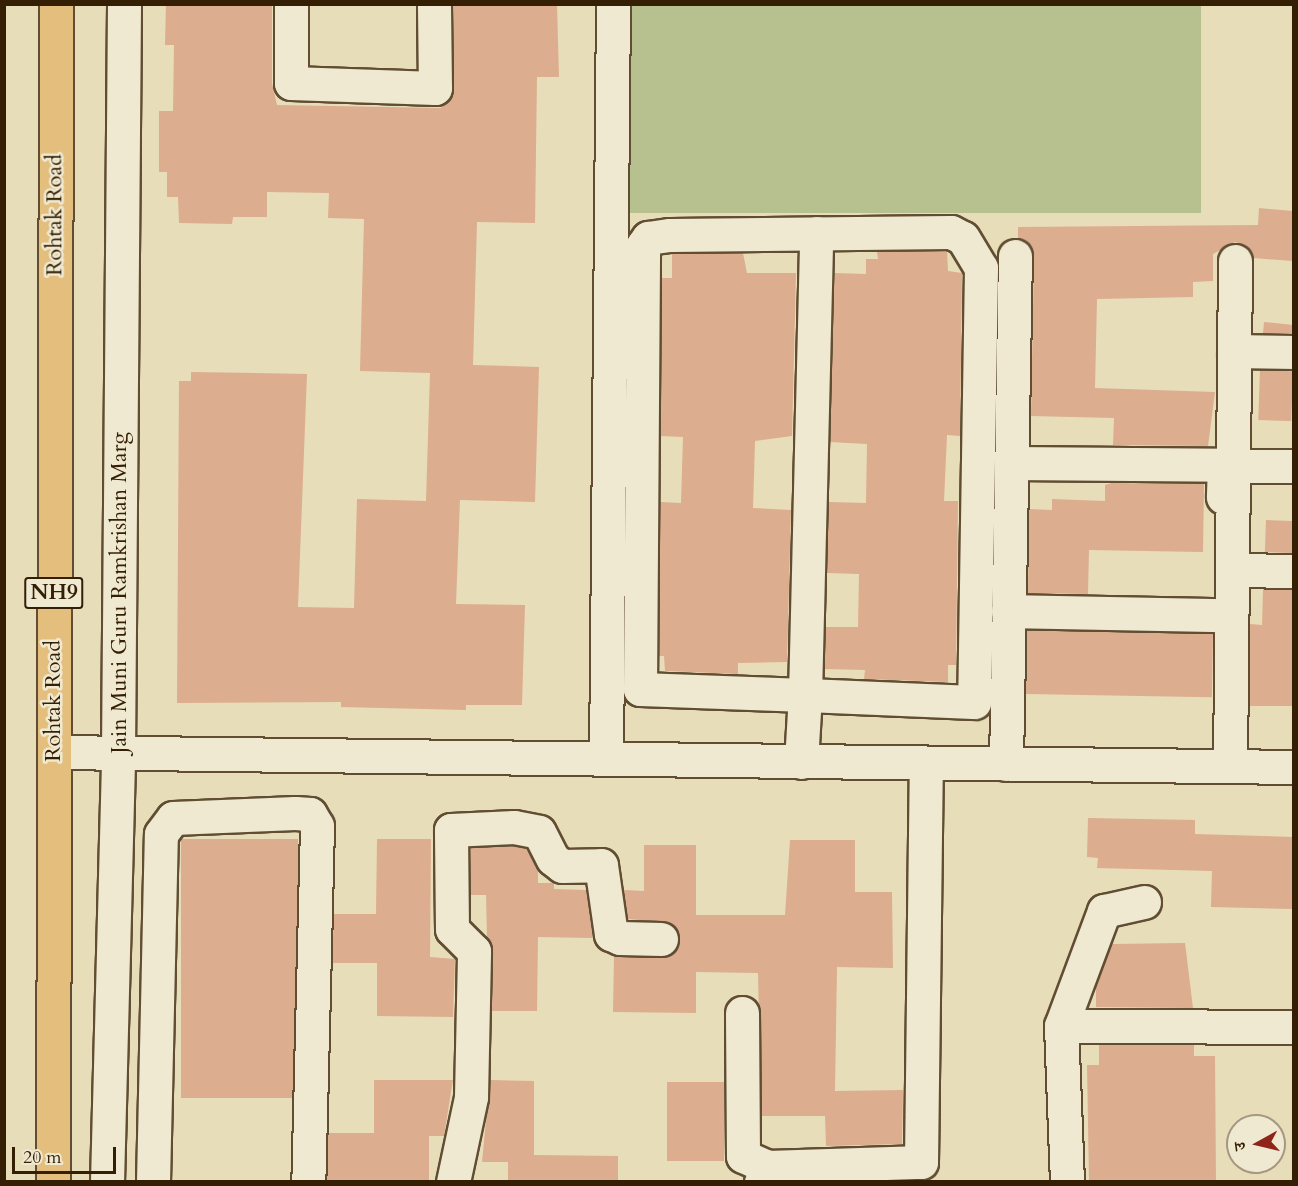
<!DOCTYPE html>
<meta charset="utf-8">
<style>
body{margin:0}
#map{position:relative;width:1298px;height:1186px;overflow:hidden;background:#e7ddb9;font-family:Cardo,"Noto Serif Devanagari",serif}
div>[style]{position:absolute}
.green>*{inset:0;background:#b6c18f;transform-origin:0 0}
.building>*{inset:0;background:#dcad8e;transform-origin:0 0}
.roads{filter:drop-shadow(2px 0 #614e32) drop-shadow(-2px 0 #614e32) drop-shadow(0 2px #614e32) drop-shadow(0 -2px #614e32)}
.minor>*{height:33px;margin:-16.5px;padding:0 16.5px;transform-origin:16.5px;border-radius:16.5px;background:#efe9d2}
.major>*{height:33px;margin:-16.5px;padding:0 16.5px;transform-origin:16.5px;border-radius:16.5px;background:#e4be7c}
span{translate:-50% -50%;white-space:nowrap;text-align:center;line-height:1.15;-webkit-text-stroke:5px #efe9d2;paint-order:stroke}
.shield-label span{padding:2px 4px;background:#efe9d2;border:2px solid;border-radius:4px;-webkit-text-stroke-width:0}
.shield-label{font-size:21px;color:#341f05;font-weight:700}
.street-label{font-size:22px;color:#341f05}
.frame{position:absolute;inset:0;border:6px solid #341f05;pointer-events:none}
.north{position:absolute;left:1226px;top:1114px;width:60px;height:60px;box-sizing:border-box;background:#efe9d2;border:2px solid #a49880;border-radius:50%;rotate:262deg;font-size:16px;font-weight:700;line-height:24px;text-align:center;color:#341f05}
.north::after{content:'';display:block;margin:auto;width:21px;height:27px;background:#8f2418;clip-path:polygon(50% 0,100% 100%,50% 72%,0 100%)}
.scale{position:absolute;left:12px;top:1147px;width:104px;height:27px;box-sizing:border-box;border:3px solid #341f05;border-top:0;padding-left:8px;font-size:18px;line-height:21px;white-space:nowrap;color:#341f05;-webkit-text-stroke:4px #efe9d2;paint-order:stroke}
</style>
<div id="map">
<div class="green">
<i style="left:613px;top:5px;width:588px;height:208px"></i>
</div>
<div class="building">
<i style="clip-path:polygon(166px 4px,272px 4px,272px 83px,277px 105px,441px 108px,454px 88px,453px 4px,557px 4px,559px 77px,537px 77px,535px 223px,477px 222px,473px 365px,539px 367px,535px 502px,460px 500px,456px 604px,525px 605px,522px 705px,466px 705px,466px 710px,341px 707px,341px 702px,177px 703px,179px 381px,191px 381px,191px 372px,307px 374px,298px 607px,354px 608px,357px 499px,426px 501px,430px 373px,360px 371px,364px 219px,328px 218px,329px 193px,267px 192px,267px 217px,233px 217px,232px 224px,179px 223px,178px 197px,167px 197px,167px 172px,159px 172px,159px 111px,173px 111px,174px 45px,165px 45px)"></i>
<i style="clip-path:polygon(1259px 208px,1293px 211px,1293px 261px,1253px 258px,1245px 245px,1235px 242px,1213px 254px,1213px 281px,1193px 282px,1193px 297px,1097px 299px,1095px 388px,1215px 392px,1208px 446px,1113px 445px,1114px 418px,1031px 416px,1034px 256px,1031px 246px,1018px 238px,1018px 227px,1258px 225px)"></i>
<i style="clip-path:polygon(947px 251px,948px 271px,962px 273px,960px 436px,947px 435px,944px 501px,958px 501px,956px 665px,948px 665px,948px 682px,864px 679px,865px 670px,824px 669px,825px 627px,858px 627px,859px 574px,827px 573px,828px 502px,866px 503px,867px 444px,830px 442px,834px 273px,866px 274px,866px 259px,878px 259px,877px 252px)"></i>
<i style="clip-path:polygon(743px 253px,747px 273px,796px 273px,792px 436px,755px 441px,753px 508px,791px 510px,787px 662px,738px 663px,738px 674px,665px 671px,664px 656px,659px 656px,660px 502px,681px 503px,683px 437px,660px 436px,662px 278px,672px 278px,672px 254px)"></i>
<i style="clip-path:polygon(1264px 322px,1293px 325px,1293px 333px,1263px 333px)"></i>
<i style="left:1260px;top:370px;width:33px;height:50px;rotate:2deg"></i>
<i style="clip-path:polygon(1112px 483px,1204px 484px,1203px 552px,1089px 550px,1088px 594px,1028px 593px,1029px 509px,1052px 510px,1052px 499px,1105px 501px,1105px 485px)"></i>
<i style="left:1266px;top:520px;width:27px;height:32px;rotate:2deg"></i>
<i style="clip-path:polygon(1263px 589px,1293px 590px,1293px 706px,1249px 706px,1250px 624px,1262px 625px)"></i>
<i style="left:1027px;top:630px;width:186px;height:64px;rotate:1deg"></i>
<i style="clip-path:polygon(1088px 818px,1195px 820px,1195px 834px,1293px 837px,1293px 909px,1211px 907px,1212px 871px,1097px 868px,1098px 858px,1087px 857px)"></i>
<i style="left:181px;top:839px;width:117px;height:259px"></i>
<i style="clip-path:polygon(377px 839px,431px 839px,430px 957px,455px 959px,453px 1017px,377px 1016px,377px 963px,332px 963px,334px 914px,376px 914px)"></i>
<i style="clip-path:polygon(790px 840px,855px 840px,855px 892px,892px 892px,893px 968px,837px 967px,835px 1091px,903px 1090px,902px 1144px,826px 1146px,825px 1116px,761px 1116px,758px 973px,696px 972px,696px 1013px,613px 1012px,614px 955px,661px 958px,677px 949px,680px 940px,670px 923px,628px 919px,624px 890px,644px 891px,644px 845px,696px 845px,696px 915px,785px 915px)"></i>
<i style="clip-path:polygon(515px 846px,526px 849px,538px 870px,538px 883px,554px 883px,554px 889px,586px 890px,593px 938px,538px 937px,537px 1011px,492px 1011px,493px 951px,487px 937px,486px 895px,470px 895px,470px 848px)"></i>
<i style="clip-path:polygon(1185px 943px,1193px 1008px,1096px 1007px,1096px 986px,1112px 944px)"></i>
<i style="clip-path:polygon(1099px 1045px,1194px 1045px,1194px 1056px,1215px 1056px,1216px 1182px,1089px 1182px,1087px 1065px,1099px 1065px)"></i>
<i style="clip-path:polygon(374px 1080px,453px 1080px,444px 1136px,429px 1136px,429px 1182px,327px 1182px,328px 1133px,374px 1133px)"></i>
<i style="clip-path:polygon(490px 1080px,534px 1081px,534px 1155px,618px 1156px,618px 1182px,508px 1182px,508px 1162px,482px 1162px)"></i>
<i style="left:667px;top:1082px;width:57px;height:79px"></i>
</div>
<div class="roads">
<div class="minor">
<i style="left:291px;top:4px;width:79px;rotate:90deg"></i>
<i style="left:291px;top:83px;width:144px;rotate:2deg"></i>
<i style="left:435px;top:88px;width:84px;rotate:-90.7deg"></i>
<i style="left:1234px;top:351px;width:60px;rotate:1deg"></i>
<i style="left:1011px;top:463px;width:213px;rotate:0.5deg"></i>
<i style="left:1224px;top:465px;width:32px;rotate:92deg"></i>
<i style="left:1234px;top:466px;width:60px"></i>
<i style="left:1233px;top:570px;width:61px;rotate:0.9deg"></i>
<i style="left:1008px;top:611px;width:213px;rotate:1.1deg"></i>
<i style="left:54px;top:752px;width:1240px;rotate:0.69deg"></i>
<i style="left:606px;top:759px;width:755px;rotate:-89.47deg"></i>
<i style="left:801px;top:762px;width:67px;rotate:-86.6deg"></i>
<i style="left:805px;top:695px;width:165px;rotate:-177.9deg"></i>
<i style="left:640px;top:689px;width:444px;rotate:-89.6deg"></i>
<i style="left:643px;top:245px;width:9px;rotate:-54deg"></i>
<i style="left:648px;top:238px;width:22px;rotate:-8deg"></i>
<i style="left:670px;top:235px;width:281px;rotate:-0.6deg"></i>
<i style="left:951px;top:232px;width:13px;rotate:27deg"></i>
<i style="left:963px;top:238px;width:35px;rotate:59deg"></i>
<i style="left:981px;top:268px;width:434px;rotate:90.9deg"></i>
<i style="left:974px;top:702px;width:169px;rotate:-177.6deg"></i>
<i style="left:805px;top:695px;width:462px;rotate:-88.6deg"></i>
<i style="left:1006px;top:764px;width:508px;rotate:-88.99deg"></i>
<i style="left:1230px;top:766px;width:505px;rotate:-89.43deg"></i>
<i style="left:742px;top:1013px;width:143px;rotate:89.6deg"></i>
<i style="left:743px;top:1156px;width:27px;rotate:24deg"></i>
<i style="left:1061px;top:1026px;width:123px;rotate:-69.5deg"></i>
<i style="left:1104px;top:911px;width:41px;rotate:-12.7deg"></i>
<i style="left:107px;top:1182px;width:429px;rotate:-88.5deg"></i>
<i style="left:118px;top:753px;width:749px;rotate:-89.54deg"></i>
<i style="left:153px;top:1182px;width:348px;rotate:-88.7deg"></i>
<i style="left:161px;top:834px;width:20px;rotate:-53deg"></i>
<i style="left:173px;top:818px;width:122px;rotate:-2.3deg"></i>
<i style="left:295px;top:813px;width:15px;rotate:4deg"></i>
<i style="left:310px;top:814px;width:14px;rotate:60deg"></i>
<i style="left:317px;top:826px;width:356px;rotate:91.4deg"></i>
<i style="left:453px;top:1182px;width:87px;rotate:-78deg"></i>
<i style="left:471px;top:1097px;width:146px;rotate:-88.8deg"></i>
<i style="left:474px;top:951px;width:31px;rotate:-135deg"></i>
<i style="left:452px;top:929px;width:99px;rotate:-90.6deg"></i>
<i style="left:451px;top:830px;width:63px;rotate:-2.7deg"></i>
<i style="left:514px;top:827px;width:25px;rotate:11deg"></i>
<i style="left:539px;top:832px;width:30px;rotate:63deg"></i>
<i style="left:553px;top:859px;width:11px;rotate:38deg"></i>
<i style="left:562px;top:866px;width:39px;rotate:-1deg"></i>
<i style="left:601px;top:865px;width:70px;rotate:81.8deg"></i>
<i style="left:611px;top:934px;width:10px;rotate:24deg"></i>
<i style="left:620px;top:938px;width:41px;rotate:1.4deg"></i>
<i style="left:761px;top:1182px;width:17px;rotate:-65deg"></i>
<i style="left:768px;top:1167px;width:153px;rotate:-1.9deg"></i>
<i style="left:921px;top:1162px;width:399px;rotate:-89.3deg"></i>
<i style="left:1067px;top:1182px;width:156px;rotate:-92.2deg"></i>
<i style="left:1061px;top:1026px;width:233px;rotate:0.2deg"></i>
</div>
<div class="major">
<i style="left:53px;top:1182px;width:1178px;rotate:-89.85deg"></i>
</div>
</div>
<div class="shield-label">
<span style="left:54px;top:593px">NH9</span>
</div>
<div class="street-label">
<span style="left:55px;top:215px;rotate:-90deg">Rohtak Road</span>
<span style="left:120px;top:593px;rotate:-90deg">Jain Muni Guru Ramkrishan Marg</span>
<span style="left:54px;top:701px;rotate:-90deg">Rohtak Road</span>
</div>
<div class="frame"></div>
<div class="north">उ</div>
<div class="scale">20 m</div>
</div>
